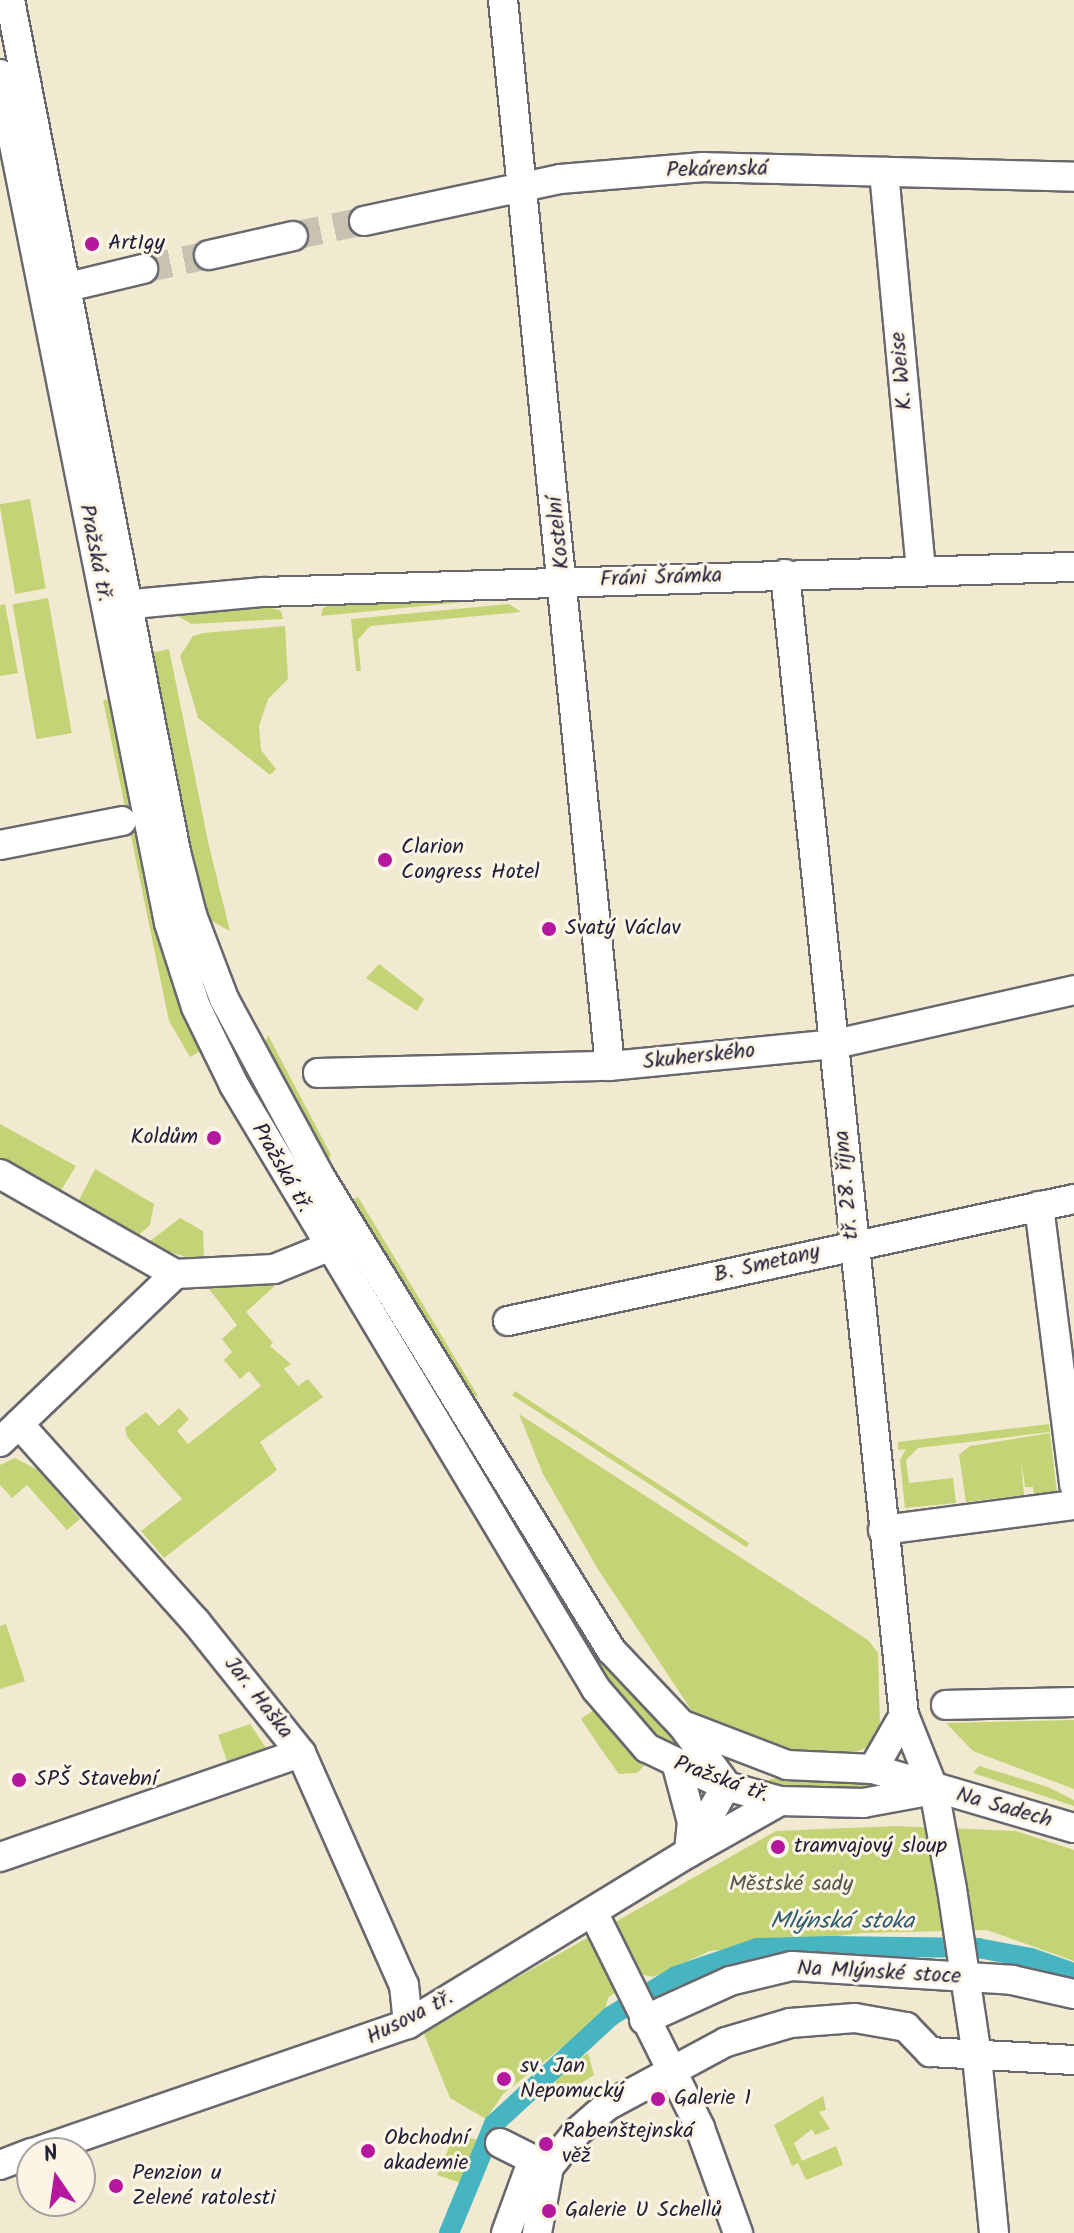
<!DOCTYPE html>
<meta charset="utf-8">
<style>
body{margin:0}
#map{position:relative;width:1074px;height:2233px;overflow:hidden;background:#f1ead0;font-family:Kalam,sans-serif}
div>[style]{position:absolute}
.green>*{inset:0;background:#c4d375;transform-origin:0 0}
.canal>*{height:20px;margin:-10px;padding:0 10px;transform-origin:10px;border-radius:10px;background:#47b5c1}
.minor-tunnel>*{height:28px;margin-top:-14px;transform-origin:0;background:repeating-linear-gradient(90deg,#c8c2b2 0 28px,transparent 0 42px)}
.roads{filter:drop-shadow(2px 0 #6a686f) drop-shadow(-2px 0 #6a686f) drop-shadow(0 2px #6a686f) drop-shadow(0 -2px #6a686f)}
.minor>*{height:28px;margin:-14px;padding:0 14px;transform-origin:14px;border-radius:14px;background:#fff}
.dots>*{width:22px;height:22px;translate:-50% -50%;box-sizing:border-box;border:4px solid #fcf5e5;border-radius:50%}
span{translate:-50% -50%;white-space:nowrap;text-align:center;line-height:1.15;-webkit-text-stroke:6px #fcf5e5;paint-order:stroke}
.street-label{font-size:22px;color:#22223b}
.poi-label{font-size:22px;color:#22223b}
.left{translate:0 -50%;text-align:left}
.right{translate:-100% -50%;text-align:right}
.park-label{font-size:22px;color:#53574c}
.water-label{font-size:24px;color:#315d71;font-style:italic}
.north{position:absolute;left:16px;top:2137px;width:80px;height:80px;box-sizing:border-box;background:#fcf5e5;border:2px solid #a5a1a1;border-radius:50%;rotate:347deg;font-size:22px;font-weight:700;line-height:32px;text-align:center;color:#22223b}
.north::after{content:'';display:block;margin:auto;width:28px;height:36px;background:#b5179e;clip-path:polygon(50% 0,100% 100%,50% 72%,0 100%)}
</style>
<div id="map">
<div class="green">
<i style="left:30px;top:499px;width:91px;height:31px;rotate:80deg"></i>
<i style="clip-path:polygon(515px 597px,321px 616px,323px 608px,339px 602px)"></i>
<i style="left:48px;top:598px;width:137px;height:36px;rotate:80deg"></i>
<i style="clip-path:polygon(5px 604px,18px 673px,0 676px,0 605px)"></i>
<i style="clip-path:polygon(509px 604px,521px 612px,370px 626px,358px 640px,361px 671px,356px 671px,351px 619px)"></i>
<i style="clip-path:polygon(263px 605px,281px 611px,283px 619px,192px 624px,172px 613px)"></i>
<i style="clip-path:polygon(285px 626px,288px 679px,268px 699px,259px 726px,261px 750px,276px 769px,270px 775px,198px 718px,180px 656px,193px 636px,203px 633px)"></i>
<i style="clip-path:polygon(169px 649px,209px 846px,230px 931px,206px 918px,196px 885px,148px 654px)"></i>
<i style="clip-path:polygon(113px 699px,203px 1050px,190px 1057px,169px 1021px,103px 700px)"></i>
<i style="clip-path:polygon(379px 964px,424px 999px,417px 1011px,366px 978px)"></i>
<i style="clip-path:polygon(268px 1035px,331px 1155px,326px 1164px,262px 1052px)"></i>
<i style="clip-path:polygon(0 1124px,76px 1166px,57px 1197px,0 1165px)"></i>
<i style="clip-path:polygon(95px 1169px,154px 1204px,150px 1225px,134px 1239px,76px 1206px)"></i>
<i style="clip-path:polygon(358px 1197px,478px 1396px,476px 1397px,450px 1364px,350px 1201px)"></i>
<i style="clip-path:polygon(180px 1218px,203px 1231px,204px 1262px,145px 1245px)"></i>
<i style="clip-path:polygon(278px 1283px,246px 1312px,273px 1343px,270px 1346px,291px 1364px,284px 1369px,298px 1386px,308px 1379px,323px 1397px,260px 1442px,277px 1470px,164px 1558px,141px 1531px,182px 1499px,127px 1437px,125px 1428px,146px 1412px,159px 1426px,179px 1408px,189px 1419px,177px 1431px,188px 1444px,261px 1386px,249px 1371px,240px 1379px,224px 1360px,232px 1352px,222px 1339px,237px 1325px,209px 1289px)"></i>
<i style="left:515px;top:1391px;width:279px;height:5px;rotate:33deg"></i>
<i style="clip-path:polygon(519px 1414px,868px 1640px,878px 1653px,880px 1730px,874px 1744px,847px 1756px,760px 1751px,694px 1714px,599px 1571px,543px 1474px)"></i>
<i style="clip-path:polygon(1049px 1424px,1050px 1432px,918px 1448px,906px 1460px,909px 1483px,953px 1478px,956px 1503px,905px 1508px,900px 1460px,906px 1449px,898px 1450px,898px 1442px)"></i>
<i style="clip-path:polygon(1050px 1433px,1057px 1493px,1034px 1495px,1033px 1487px,1025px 1487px,1021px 1460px,1024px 1495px,966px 1502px,959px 1455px,970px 1446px)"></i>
<i style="clip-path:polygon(15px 1458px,38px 1470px,80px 1519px,67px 1530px,27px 1485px,12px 1498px,0 1485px,0 1465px)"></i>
<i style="clip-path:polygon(543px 1553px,620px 1678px,656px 1722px,694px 1751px,674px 1749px,651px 1730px,599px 1667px,533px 1560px)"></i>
<i style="clip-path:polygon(6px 1624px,25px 1681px,0 1689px,0 1626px)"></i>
<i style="clip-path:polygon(595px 1709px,647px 1763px,637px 1773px,619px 1774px,601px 1749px,581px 1719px)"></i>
<i style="clip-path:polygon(1074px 1720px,1074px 1789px,973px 1751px,946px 1723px)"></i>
<i style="clip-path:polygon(250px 1724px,266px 1748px,227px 1761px,218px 1735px)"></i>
<i style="clip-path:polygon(979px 1766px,1048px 1787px,1074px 1800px,1074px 1806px,973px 1773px)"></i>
<i style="clip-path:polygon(783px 1776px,864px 1778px,894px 1786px,859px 1795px,784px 1791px,765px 1781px)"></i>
<i style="clip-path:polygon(896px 1826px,1016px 1831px,1074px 1850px,1074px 1961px,987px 1930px,863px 1933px,710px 1951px,653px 1977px,639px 1974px,608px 1998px,604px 2014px,503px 2094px,486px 2119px,450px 2098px,424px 2034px,474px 2002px,776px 1831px)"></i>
<i style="clip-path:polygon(588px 2053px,594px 2075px,563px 2094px,554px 2079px)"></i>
<i style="clip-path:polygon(823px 2096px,826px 2110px,819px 2112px,830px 2129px,815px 2135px,812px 2129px,794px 2143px,802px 2161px,836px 2146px,843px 2165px,806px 2180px,798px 2163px,792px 2166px,774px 2125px)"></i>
<i style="clip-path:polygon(462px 2135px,477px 2140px,461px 2183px,437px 2175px,453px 2138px)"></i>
</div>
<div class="canal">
<i style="left:449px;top:2233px;width:118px;rotate:-67.6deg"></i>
<i style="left:494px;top:2124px;width:159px;rotate:-42.7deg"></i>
<i style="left:611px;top:2016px;width:76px;rotate:-31.6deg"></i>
<i style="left:676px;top:1976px;width:87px;rotate:-18.9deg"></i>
<i style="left:758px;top:1948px;width:73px;rotate:-1.6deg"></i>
<i style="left:831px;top:1946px;width:147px;rotate:0.8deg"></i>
<i style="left:978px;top:1948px;width:54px;rotate:10.7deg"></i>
<i style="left:1031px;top:1958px;width:46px;rotate:19.2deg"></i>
</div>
<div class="minor-tunnel">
<i style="left:293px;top:236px;width:73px;rotate:-11.9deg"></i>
<i style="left:143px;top:269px;width:67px;rotate:-12deg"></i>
</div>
<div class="roads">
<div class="minor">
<i style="left:10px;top:0;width:868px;rotate:78.97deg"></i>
<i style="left:176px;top:852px;width:65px;rotate:75.7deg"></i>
<i style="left:192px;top:915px;width:90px;rotate:69.1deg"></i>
<i style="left:224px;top:999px;width:200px;rotate:61.6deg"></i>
<i style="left:319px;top:1175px;width:558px;rotate:58.42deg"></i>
<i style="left:611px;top:1650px;width:103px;rotate:46.6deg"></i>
<i style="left:682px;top:1725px;width:74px;rotate:53.7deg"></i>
<i style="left:503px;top:0;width:1071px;rotate:84.27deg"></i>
<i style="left:0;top:74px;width:866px;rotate:78.74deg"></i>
<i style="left:169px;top:923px;width:88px;rotate:72.2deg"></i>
<i style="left:196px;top:1007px;width:87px;rotate:64deg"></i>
<i style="left:234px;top:1085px;width:704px;rotate:59.06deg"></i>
<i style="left:596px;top:1689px;width:78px;rotate:49.2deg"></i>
<i style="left:647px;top:1748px;width:88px;rotate:25.7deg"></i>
<i style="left:726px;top:1786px;width:56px;rotate:15.5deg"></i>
<i style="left:780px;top:1801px;width:83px;rotate:1.4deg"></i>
<i style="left:863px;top:1803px;width:72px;rotate:-10.4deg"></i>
<i style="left:884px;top:172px;width:399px;rotate:84.7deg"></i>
<i style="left:364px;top:221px;width:200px;rotate:-12.1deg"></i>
<i style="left:560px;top:179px;width:144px;rotate:-4.8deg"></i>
<i style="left:704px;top:167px;width:370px;rotate:1.5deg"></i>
<i style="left:209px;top:255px;width:86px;rotate:-12.7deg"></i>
<i style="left:47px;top:292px;width:99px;rotate:-13.5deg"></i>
<i style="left:785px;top:574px;width:1147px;rotate:84.05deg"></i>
<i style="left:904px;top:1715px;width:81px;rotate:68.2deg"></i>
<i style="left:934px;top:1790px;width:101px;rotate:79.7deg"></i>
<i style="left:952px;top:1889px;width:169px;rotate:81.5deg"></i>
<i style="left:977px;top:2056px;width:178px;rotate:84.5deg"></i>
<i style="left:112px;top:606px;width:152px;rotate:-5.3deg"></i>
<i style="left:263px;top:592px;width:811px;rotate:-1.77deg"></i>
<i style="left:0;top:845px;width:124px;rotate:-11.1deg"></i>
<i style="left:318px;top:1073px;width:292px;rotate:-1.4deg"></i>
<i style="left:610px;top:1066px;width:226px;rotate:-5.6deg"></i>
<i style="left:835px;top:1044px;width:245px;rotate:-12.7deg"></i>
<i style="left:0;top:1174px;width:202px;rotate:29.7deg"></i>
<i style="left:175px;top:1274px;width:99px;rotate:-2.9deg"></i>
<i style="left:274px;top:1269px;width:74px;rotate:-22.1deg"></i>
<i style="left:1039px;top:1206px;width:281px;rotate:82.8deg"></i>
<i style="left:508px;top:1321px;width:579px;rotate:-12.16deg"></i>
<i style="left:19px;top:1424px;width:266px;rotate:48.2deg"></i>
<i style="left:196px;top:1622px;width:168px;rotate:51.3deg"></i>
<i style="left:301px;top:1753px;width:254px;rotate:66.1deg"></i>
<i style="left:404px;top:1985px;width:39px;rotate:84deg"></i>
<i style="left:0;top:1442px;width:243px;rotate:-43.8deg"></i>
<i style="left:883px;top:1530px;width:193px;rotate:-7.5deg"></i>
<i style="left:946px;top:1705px;width:128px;rotate:-1.3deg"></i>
<i style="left:683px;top:1725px;width:111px;rotate:21deg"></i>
<i style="left:787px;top:1765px;width:86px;rotate:2.7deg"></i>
<i style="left:873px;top:1769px;width:209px;rotate:16.4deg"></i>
<i style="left:677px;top:1766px;width:58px;rotate:75deg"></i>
<i style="left:692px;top:1822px;width:28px;rotate:96deg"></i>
<i style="left:873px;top:1769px;width:62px;rotate:-60.1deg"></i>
<i style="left:690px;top:1852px;width:103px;rotate:-29.5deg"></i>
<i style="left:0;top:1857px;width:318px;rotate:-19.1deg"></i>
<i style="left:594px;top:1914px;width:239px;rotate:63.6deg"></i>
<i style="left:700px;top:2128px;width:112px;rotate:70.1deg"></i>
<i style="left:644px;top:2020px;width:94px;rotate:-24.4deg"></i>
<i style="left:730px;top:1981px;width:64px;rotate:-13.6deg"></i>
<i style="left:792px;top:1966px;width:220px;rotate:3.6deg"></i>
<i style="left:1012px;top:1980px;width:64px;rotate:12.7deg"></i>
<i style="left:500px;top:2143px;width:54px;rotate:26.6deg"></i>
<i style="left:33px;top:2153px;width:397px;rotate:-19deg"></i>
<i style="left:408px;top:2024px;width:328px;rotate:-31.4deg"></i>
<i style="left:688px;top:1853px;width:77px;rotate:-60.4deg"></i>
<i style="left:0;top:2165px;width:34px;rotate:-21deg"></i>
<i style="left:506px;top:2233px;width:76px;rotate:-69.9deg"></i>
<i style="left:537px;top:2233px;width:67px;rotate:-79.7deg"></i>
<i style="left:549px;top:2167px;width:43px;rotate:-51.5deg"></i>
<i style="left:576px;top:2133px;width:41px;rotate:-41.1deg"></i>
<i style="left:607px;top:2106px;width:135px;rotate:-28.3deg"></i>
<i style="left:726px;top:2042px;width:67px;rotate:-16.5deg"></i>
<i style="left:790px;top:2023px;width:65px;rotate:-4.4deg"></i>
<i style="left:855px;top:2018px;width:52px;rotate:10deg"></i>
<i style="left:906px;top:2027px;width:35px;rotate:46deg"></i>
<i style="left:930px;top:2052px;width:144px;rotate:3.2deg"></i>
</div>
</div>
<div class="dots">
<i style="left:92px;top:244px;background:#b5179e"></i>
<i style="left:385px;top:860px;background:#b5179e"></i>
<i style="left:549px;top:929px;background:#b5179e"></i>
<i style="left:214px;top:1138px;background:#b5179e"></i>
<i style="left:19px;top:1780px;background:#b5179e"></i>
<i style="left:778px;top:1847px;background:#b5179e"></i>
<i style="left:504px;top:2079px;background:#b5179e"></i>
<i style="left:658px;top:2099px;background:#b5179e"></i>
<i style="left:546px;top:2144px;background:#b5179e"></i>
<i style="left:368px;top:2151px;background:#b5179e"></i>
<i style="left:116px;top:2186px;background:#b5179e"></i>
<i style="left:549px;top:2211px;background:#b5179e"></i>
</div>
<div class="street-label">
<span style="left:717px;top:170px;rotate:-1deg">Pekárenská</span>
<span style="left:902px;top:371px;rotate:-95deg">K. Weise</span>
<span style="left:559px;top:533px;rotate:-96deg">Kostelní</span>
<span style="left:95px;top:553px;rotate:79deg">Pražská tř.</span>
<span style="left:661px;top:578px;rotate:-2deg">Fráni Šrámka</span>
<span style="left:699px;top:1057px;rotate:-6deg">Skuherského</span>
<span style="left:281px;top:1168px;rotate:60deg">Pražská tř.</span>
<span style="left:847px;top:1185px;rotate:-95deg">tř. 28. října</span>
<span style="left:767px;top:1264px;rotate:-13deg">B. Smetany</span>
<span style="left:258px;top:1698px;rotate:52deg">Jar. Haška</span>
<span style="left:721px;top:1780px;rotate:20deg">Pražská tř.</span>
<span style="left:1004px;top:1808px;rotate:16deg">Na Sadech</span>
<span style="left:879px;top:1973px;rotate:3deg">Na Mlýnské stoce</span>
<span style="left:410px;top:2018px;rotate:-27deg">Husova tř.</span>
</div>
<div class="poi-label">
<span class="left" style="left:108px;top:244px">ArtIgy</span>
<span class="left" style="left:401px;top:860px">Clarion<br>Congress Hotel</span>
<span class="left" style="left:565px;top:929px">Svatý Václav</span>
<span class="right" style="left:198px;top:1138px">Koldům</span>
<span class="left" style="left:35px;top:1780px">SPŠ Stavební</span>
<span class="left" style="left:794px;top:1847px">tramvajový sloup</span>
<span class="left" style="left:520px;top:2079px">sv. Jan<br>Nepomucký</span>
<span class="left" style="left:674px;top:2099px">Galerie 1</span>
<span class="left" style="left:562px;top:2144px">Rabenštejnská<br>věž</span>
<span class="left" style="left:384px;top:2151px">Obchodní<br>akademie</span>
<span class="left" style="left:132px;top:2186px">Penzion u<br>Zelené ratolesti</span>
<span class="left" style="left:565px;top:2211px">Galerie U Schellů</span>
</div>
<div class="park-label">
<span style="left:791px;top:1885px">Městské sady</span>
</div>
<div class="water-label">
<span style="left:842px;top:1922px">Mlýnská stoka</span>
</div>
<div class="north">N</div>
</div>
